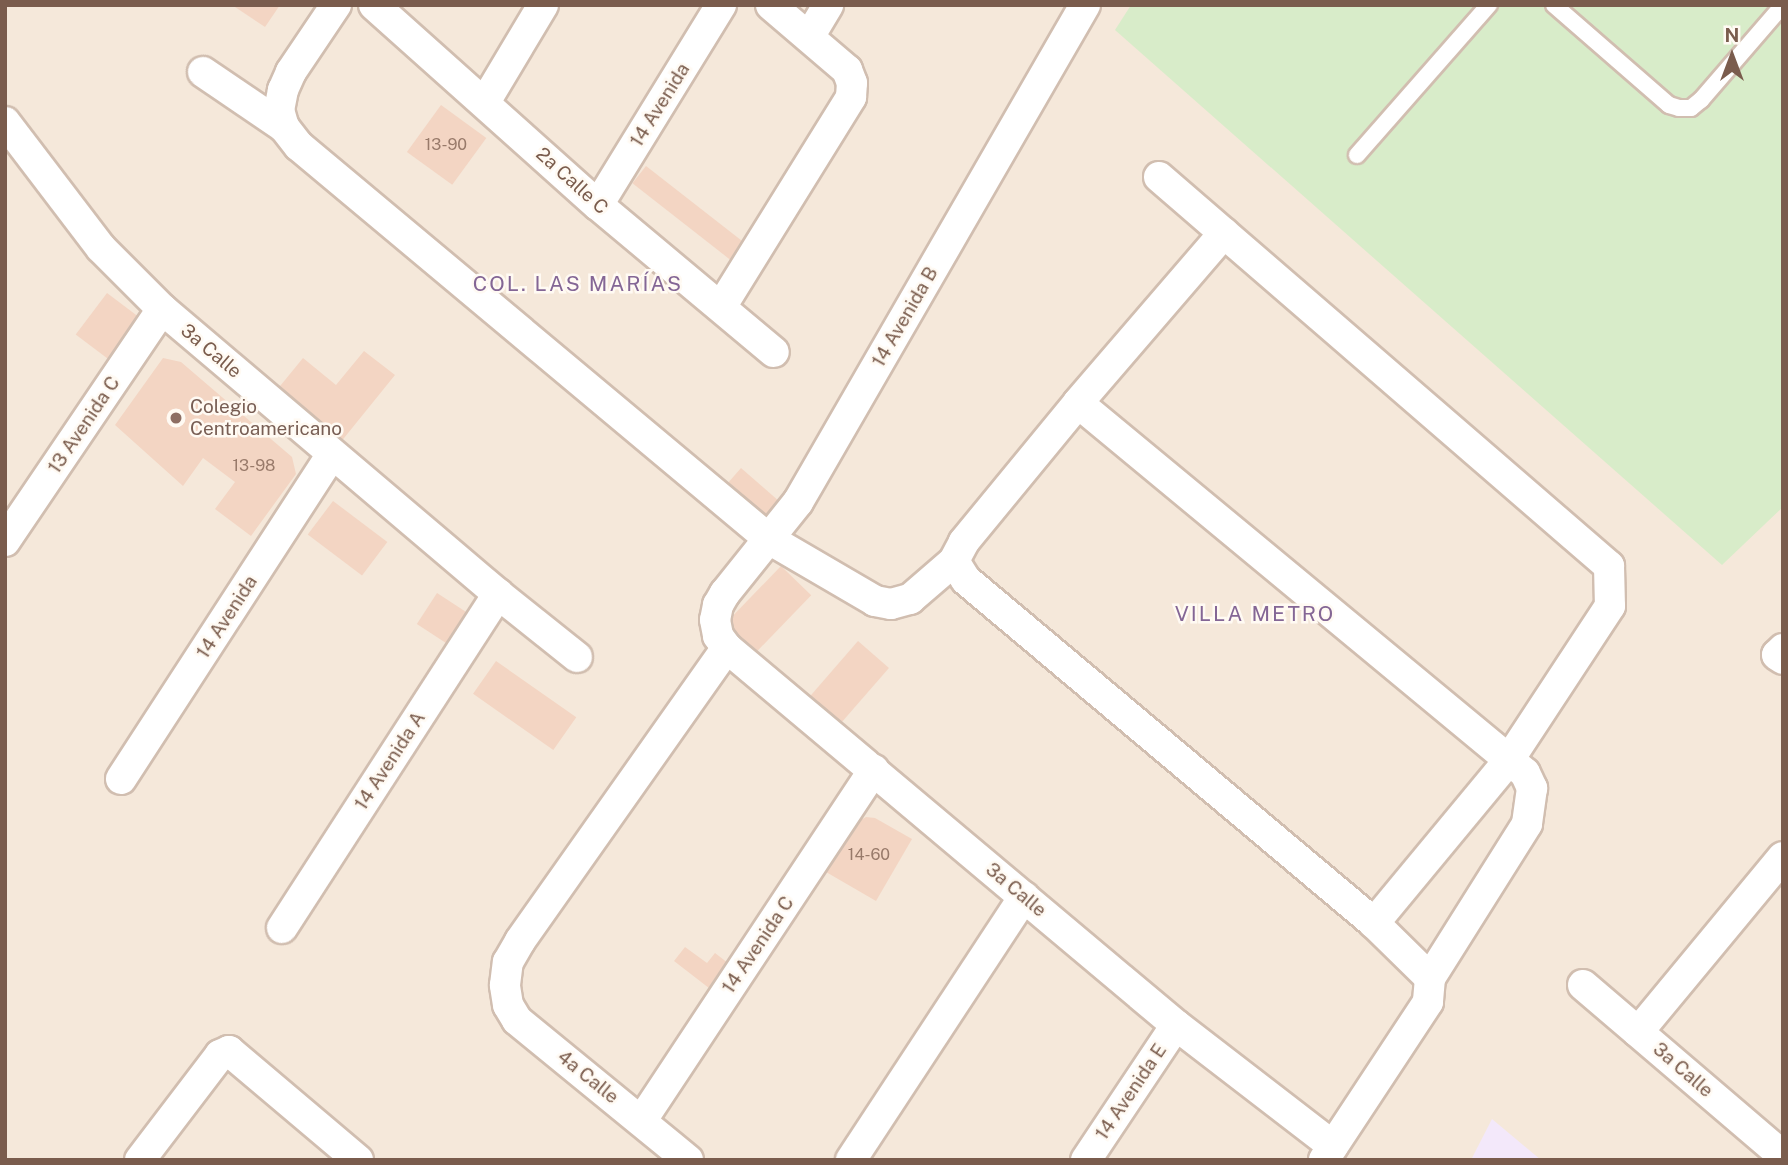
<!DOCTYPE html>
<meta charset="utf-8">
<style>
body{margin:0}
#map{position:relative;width:1788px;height:1165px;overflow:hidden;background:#fdf6ec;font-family:"Public Sans",sans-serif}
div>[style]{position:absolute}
.residential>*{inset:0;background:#f5e8da;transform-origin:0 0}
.education>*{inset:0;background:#f3e8fa}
.green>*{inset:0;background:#d8ecc9}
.building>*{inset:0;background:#f3d5c3;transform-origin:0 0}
.roads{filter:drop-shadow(2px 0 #d1beb0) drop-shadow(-2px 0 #d1beb0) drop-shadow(0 2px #d1beb0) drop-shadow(0 -2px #d1beb0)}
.service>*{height:16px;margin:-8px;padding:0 8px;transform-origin:8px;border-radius:8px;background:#fff}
.minor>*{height:30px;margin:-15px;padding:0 15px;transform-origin:15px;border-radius:15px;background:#fff}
.dots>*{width:19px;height:19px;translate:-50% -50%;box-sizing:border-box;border:4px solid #fffaf3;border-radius:50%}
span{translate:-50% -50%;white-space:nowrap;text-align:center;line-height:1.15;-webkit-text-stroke:5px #fffaf3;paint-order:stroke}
.number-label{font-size:16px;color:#987a6a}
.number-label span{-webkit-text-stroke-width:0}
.street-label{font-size:19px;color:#7a5c4d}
.education-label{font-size:19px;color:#785e54}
.left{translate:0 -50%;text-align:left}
.neighbourhood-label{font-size:21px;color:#846695;letter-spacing:2px}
.frame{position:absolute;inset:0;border:7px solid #7a5c4d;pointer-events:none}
.north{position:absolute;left:1697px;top:21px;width:70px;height:70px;-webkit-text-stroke:5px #fffaf3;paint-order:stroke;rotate:0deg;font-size:19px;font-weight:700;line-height:28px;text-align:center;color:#7a5c4d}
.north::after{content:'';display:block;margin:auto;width:24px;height:32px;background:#7a5c4d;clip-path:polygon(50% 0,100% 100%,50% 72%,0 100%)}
</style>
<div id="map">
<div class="residential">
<i style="left:5px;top:5px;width:1778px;height:1155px"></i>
</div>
<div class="education">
<i style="clip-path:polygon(1492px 1119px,1541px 1160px,1471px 1160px)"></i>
</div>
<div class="green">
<i style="clip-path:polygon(1131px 5px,1783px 5px,1783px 507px,1722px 565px,1115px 30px)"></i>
</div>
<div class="building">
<i style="clip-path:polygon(232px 5px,280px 5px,265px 27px)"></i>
<i style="left:441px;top:105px;width:56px;height:58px;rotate:36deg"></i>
<i style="left:646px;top:166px;width:124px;height:22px;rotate:38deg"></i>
<i style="left:107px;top:293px;width:44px;height:52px;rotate:37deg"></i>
<i style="clip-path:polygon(364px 351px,395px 375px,340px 443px,276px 391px,303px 358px,336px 385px)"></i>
<i style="clip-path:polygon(163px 358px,181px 362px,292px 457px,296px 474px,251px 536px,215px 509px,235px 482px,203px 458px,183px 486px,115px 425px)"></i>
<i style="left:741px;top:468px;width:57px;height:24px;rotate:41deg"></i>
<i style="left:333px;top:501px;width:68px;height:42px;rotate:37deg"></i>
<i style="left:781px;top:566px;width:42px;height:88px;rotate:44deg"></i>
<i style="left:437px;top:593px;width:37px;height:37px;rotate:33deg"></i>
<i style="left:858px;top:641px;width:41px;height:86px;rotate:41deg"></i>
<i style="left:496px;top:661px;width:98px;height:40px;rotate:35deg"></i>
<i style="clip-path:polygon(866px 817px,875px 818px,912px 839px,876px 901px,826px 872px,854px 824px)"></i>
<i style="clip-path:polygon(685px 947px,707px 963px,715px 953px,737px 970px,718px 995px,674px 961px)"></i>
</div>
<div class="roads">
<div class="service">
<i style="left:1554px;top:5px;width:152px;rotate:41deg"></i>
<i style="left:1669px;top:105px;width:10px;rotate:17deg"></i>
<i style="left:1679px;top:108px;width:12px"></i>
<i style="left:1691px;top:108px;width:13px;rotate:-39deg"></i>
<i style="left:1701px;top:100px;width:125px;rotate:-49.2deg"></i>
<i style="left:1357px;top:155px;width:200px;rotate:-48.7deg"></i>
</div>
<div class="minor">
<i style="left:336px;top:5px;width:81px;rotate:123.9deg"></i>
<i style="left:291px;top:72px;width:20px;rotate:114deg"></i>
<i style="left:283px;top:90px;width:20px;rotate:101deg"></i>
<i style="left:279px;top:110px;width:18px;rotate:74deg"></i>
<i style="left:284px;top:127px;width:24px;rotate:52deg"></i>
<i style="left:299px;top:146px;width:613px;rotate:39.9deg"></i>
<i style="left:769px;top:539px;width:123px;rotate:30.3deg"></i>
<i style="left:875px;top:601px;width:16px;rotate:11deg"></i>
<i style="left:891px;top:604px;width:20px;rotate:-15deg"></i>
<i style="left:910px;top:599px;width:58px;rotate:-40.8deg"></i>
<i style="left:374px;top:5px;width:300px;rotate:41.8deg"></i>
<i style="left:598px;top:205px;width:229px;rotate:39.9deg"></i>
<i style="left:1085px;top:5px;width:574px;rotate:120deg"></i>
<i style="left:798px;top:502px;width:117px;rotate:128.7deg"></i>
<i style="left:725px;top:593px;width:14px;rotate:120deg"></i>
<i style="left:718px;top:605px;width:15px;rotate:101deg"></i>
<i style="left:715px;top:620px;width:16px;rotate:79deg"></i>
<i style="left:718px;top:636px;width:15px;rotate:53deg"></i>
<i style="left:727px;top:648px;width:586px;rotate:40.02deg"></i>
<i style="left:1176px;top:1025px;width:198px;rotate:37.6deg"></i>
<i style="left:809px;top:37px;width:37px;rotate:-59deg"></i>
<i style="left:203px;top:72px;width:98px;rotate:34.2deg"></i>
<i style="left:485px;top:102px;width:113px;rotate:-59.1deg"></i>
<i style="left:5px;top:122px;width:158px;rotate:52.7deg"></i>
<i style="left:101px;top:248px;width:86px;rotate:45deg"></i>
<i style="left:162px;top:309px;width:441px;rotate:40.3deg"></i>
<i style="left:498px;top:594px;width:101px;rotate:38.6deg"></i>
<i style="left:1159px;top:177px;width:595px;rotate:40.84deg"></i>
<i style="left:1609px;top:566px;width:40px;rotate:88.6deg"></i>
<i style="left:1610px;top:606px;width:184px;rotate:123.3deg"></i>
<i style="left:1509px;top:760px;width:212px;rotate:129.6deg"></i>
<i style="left:598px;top:205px;width:235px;rotate:-58.4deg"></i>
<i style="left:1224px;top:233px;width:224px;rotate:130.7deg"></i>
<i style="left:1078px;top:403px;width:580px;rotate:39.62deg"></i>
<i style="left:1525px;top:773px;width:17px;rotate:65deg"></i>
<i style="left:1532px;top:788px;width:36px;rotate:98deg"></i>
<i style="left:1527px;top:824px;width:182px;rotate:122.2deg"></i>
<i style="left:721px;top:307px;width:247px;rotate:-58.2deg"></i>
<i style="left:851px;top:97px;width:14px;rotate:-86deg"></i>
<i style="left:852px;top:83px;width:14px;rotate:-111deg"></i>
<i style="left:847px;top:70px;width:100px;rotate:-139.5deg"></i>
<i style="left:1078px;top:403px;width:180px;rotate:129.4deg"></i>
<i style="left:964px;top:542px;width:21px;rotate:118deg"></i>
<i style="left:954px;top:561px;width:22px;rotate:58deg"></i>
<i style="left:966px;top:580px;width:533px;rotate:40.05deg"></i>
<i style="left:1374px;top:923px;width:78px;rotate:44.5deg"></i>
<i style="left:1430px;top:978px;width:24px;rotate:95deg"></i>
<i style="left:1428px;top:1002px;width:189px;rotate:123.4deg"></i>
<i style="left:5px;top:541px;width:280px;rotate:-55.9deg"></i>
<i style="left:1783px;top:649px;width:8px;rotate:135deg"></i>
<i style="left:1777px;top:655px;width:7px;rotate:34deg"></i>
<i style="left:121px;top:779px;width:387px;rotate:-57deg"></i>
<i style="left:282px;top:928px;width:398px;rotate:-57.1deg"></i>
<i style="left:1583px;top:985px;width:263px;rotate:40.5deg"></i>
<i style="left:1638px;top:1032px;width:227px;rotate:-50.4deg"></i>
<i style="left:642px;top:1120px;width:420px;rotate:-56.5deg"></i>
<i style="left:140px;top:1160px;width:132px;rotate:-52.7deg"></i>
<i style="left:220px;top:1055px;width:10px;rotate:-24deg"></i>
<i style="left:229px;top:1051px;width:169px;rotate:40.2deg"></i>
<i style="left:688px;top:1160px;width:221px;rotate:-140.7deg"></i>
<i style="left:517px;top:1020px;width:17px;rotate:-121deg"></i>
<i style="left:508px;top:1005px;width:20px;rotate:-99deg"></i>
<i style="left:505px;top:985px;width:23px;rotate:-83deg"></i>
<i style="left:508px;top:962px;width:24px;rotate:-60deg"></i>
<i style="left:520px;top:941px;width:359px;rotate:-54.8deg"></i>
<i style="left:851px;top:1160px;width:315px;rotate:-56.7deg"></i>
<i style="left:1086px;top:1160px;width:162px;rotate:-56.3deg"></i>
</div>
</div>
<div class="dots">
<i style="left:176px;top:418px;background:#8d6e63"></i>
</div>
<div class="number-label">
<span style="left:446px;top:145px">13-90</span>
<span style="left:254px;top:466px">13-98</span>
<span style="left:869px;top:855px">14-60</span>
</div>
<div class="street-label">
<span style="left:660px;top:105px;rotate:-58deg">14 Avenida</span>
<span style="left:572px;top:181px;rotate:42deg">2a Calle C</span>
<span style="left:905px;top:317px;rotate:-60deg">14 Avenida B</span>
<span style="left:211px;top:351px;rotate:40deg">3a Calle</span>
<span style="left:84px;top:425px;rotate:-56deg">13 Avenida C</span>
<span style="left:227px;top:617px;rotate:-57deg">14 Avenida</span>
<span style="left:390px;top:761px;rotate:-57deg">14 Avenida A</span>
<span style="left:1016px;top:890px;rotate:40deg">3a Calle</span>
<span style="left:758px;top:945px;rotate:-56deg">14 Avenida C</span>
<span style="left:1683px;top:1070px;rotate:41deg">3a Calle</span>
<span style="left:588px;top:1077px;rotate:39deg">4a Calle</span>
<span style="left:1131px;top:1092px;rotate:-56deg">14 Avenida E</span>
</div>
<div class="education-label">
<span class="left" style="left:190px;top:418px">Colegio<br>Centroamericano</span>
</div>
<div class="neighbourhood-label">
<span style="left:578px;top:284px">COL. LAS MARÍAS</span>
<span style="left:1255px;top:614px">VILLA METRO</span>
</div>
<div class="frame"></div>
<div class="north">N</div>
</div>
